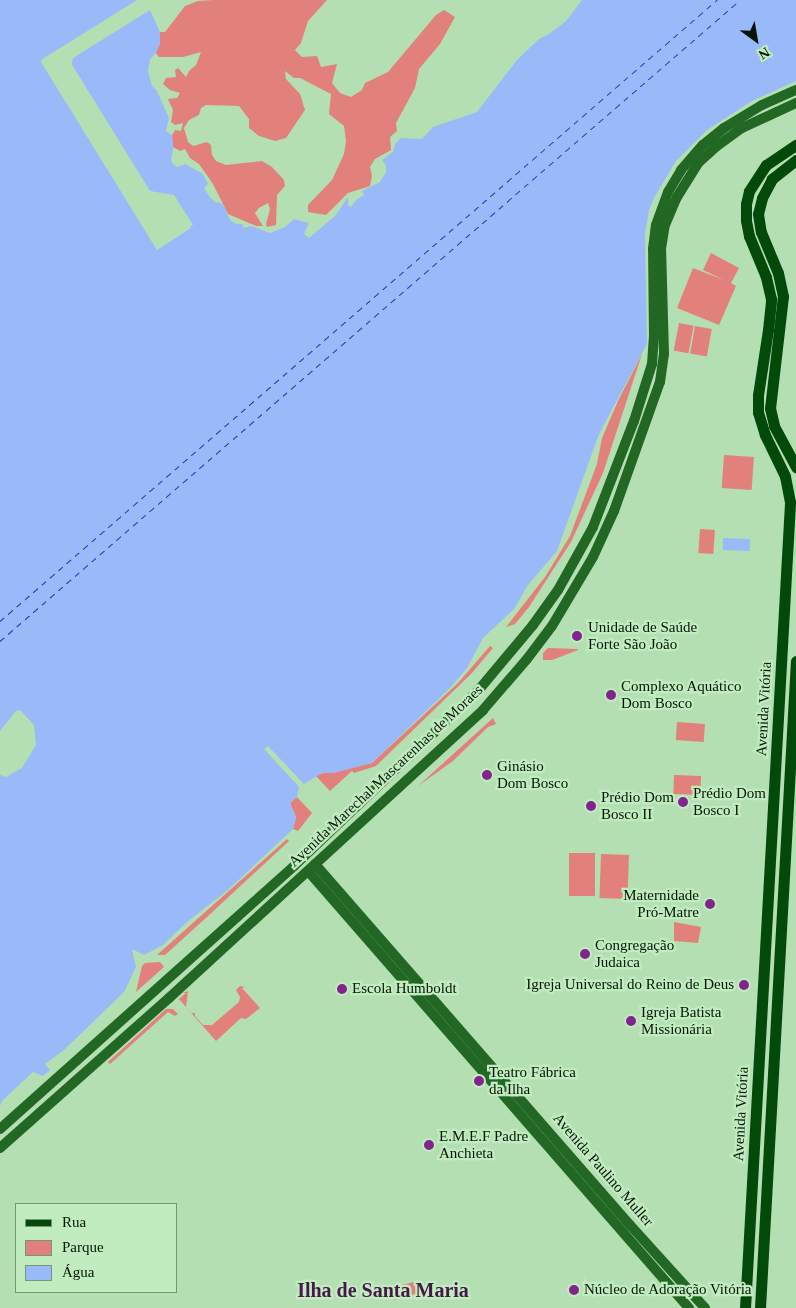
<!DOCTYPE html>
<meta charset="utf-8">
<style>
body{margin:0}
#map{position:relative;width:796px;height:1308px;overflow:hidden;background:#b4dfb2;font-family:Georgia,serif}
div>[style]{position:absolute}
.green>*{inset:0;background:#e2817c;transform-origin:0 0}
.water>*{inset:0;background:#9ab9f9;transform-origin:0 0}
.pier>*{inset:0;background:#b4dfb2}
.ferry>*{height:1px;margin-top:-0.5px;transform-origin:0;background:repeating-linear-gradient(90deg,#1543b9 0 6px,transparent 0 11px)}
.secondary>*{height:10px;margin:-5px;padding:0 5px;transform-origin:5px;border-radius:5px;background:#236725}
.primary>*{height:11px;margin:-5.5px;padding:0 5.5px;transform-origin:5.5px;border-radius:5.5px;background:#03490a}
.dots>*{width:14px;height:14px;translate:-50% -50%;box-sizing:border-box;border:2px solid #c1ecbf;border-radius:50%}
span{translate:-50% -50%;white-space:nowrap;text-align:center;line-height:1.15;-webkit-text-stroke:4.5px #c1ecbf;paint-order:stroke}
.poi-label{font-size:15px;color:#061506}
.left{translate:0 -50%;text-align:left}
.right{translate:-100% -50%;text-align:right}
.street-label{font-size:15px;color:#061506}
.district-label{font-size:20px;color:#47194b;font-weight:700}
.legend{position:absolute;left:15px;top:1203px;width:162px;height:90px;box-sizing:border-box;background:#c1ecbf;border:1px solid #769675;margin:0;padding:6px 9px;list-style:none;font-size:15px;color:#061506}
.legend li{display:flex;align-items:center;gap:10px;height:25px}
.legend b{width:25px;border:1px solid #769675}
.north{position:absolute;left:731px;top:15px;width:50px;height:50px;-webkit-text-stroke:4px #c1ecbf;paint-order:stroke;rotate:148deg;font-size:14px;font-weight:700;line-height:20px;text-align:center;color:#061506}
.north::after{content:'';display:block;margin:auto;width:18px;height:22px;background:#061506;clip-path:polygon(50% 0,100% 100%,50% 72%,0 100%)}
</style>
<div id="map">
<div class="green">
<i style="clip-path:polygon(213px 0,327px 0,308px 21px,301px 43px,295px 50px,302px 57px,317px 56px,321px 67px,337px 64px,332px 83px,340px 93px,351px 97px,362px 90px,365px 83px,388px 72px,436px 15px,444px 10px,455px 17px,440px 44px,419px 69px,415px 88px,396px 123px,397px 131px,390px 137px,391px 150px,375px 159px,370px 167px,372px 176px,370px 186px,348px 193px,326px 215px,308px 212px,308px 205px,332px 180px,344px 154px,346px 141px,344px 126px,329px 114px,331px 94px,300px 78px,294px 78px,285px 71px,286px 79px,300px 94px,305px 110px,286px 138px,275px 141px,259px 136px,249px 128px,249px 119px,239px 106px,206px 105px,201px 108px,199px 115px,189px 120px,184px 128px,188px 142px,193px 146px,207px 142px,211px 145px,212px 155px,216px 161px,226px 165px,262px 161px,272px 167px,284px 180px,285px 186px,277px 195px,276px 225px,267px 227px,266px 224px,270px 209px,268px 203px,259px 208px,255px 213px,263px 226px,256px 226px,228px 214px,213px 184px,199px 164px,190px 158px,185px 149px,180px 151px,173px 147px,172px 135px,175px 130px,181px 131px,183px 123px,175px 125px,171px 122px,173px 110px,168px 99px,177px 98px,180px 93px,170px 90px,163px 84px,166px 78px,176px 77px,175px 70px,178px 68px,186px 77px,189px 71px,196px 65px,201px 52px,183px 57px,159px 57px,156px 53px,160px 32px,165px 32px,185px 6px,198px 1px)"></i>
<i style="clip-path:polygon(711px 253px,739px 268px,731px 283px,736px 286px,719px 325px,677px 308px,693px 268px,724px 280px,703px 270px)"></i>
<i style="left:679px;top:323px;width:15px;height:28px;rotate:11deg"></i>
<i style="left:695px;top:326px;width:17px;height:28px;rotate:10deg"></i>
<i style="clip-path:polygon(642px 354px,603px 473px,571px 542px,529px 607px,515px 624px,506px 627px,545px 577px,570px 536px,597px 464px,602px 438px,618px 401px)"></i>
<i style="left:724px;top:455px;width:30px;height:33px;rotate:4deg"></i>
<i style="left:700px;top:529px;width:15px;height:24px;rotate:4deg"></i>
<i style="clip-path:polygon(490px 646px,493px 648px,472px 673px,376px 766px,354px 773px,352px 771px,330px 791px,315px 775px,372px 763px,458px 683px)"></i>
<i style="clip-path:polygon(548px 648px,578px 649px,578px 650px,552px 660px,543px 660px,543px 653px)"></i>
<i style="clip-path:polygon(493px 718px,496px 724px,488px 727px,453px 761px,418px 786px)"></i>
<i style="left:677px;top:722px;width:28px;height:18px;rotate:4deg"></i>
<i style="left:674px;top:775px;width:27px;height:19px;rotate:2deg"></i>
<i style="clip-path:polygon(297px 797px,312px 813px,298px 831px,293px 829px,296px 817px,290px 803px)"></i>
<i style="clip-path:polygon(287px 839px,289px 841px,207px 917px,165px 955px,157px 955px)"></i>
<i style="left:569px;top:853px;width:26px;height:43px"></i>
<i style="left:601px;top:854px;width:28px;height:44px;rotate:2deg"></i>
<i style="clip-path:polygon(674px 922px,701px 927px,698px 943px,674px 941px)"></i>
<i style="clip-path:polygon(160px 962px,164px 967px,136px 992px,142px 966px,145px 963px)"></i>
<i style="clip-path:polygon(240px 986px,245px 987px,242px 988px,260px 1008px,246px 1019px,241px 1018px,216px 1041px,179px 999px,186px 993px,182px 993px,188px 991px,186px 1007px,191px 1013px,195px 1013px,195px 1016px,203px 1025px,212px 1025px,239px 1002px,240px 997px,236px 990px)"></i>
<i style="clip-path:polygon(166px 1009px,173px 1009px,178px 1014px,175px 1016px,168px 1012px,110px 1064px,108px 1062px)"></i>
<i style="left:414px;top:1282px;width:13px;height:24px;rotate:77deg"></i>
</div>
<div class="water">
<i style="clip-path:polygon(0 0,143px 0,41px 62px,157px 250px,191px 228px,174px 201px,151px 194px,71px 67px,73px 58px,150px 10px,160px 32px,160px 44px,156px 53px,150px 59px,148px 71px,152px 86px,157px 91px,169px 118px,166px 131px,172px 135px,173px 150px,171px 160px,173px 164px,177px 167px,185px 164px,203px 174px,208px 184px,204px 188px,209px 196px,216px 203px,219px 202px,224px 206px,230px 220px,236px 224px,242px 224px,244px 228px,251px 226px,270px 233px,285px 227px,294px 219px,309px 223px,304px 234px,309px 238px,335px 216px,348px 197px,348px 205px,351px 207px,356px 200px,364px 195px,362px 191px,380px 182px,386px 172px,386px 165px,382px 160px,393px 152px,395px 144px,401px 138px,422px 139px,433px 127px,477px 112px,517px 60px,539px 39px,549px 34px,566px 21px,582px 0,796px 0,796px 81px,752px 101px,707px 130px,676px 161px,654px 198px,649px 210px,645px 234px,647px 344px,599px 434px,557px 551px,528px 585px,514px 609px,483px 638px,467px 668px,450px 688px,372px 763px,334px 773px,322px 773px,299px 787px,297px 797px,290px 803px,296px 817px,293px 829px,229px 889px,187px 922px,163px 945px,144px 955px,132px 949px,136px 967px,124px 992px,64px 1050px,45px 1064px,50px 1070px,43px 1076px,33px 1072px,2px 1101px,0 1106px,0 775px,6px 777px,22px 768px,36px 745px,34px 725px,20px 710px,16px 711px,0 731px)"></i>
<i style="left:723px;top:538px;width:27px;height:12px;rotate:2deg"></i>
</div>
<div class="pier">
<i style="clip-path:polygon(137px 0,145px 0,45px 62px,157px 246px,188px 228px,173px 203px,149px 196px,69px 67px,71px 56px,145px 11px,74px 55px,71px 63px,150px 191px,174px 195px,193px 225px,164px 242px,156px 248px,41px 60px)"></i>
<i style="clip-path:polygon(268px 746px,303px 783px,304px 785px,301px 789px,264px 749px)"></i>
</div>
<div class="ferry">
<i style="left:0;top:621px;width:949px;rotate:-40.9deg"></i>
<i style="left:0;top:641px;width:979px;rotate:-40.9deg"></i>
</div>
<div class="secondary">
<i style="left:315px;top:864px;width:479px;rotate:48.9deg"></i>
<i style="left:630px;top:1225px;width:112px;rotate:47.9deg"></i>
<i style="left:308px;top:871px;width:580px;rotate:48.92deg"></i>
<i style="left:0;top:1129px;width:394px;rotate:-41.8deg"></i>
<i style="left:294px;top:866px;width:253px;rotate:-43.6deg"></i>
<i style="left:477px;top:692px;width:87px;rotate:-50.1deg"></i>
<i style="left:533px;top:625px;width:43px;rotate:-54.5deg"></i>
<i style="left:558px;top:590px;width:72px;rotate:-60.9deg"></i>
<i style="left:593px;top:527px;width:114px;rotate:-68.9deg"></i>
<i style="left:634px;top:421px;width:60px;rotate:-72.5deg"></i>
<i style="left:652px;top:364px;width:26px;rotate:-86deg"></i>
<i style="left:654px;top:338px;width:89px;rotate:-90.6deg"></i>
<i style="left:653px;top:249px;width:24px;rotate:-83deg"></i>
<i style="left:656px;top:225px;width:35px;rotate:-70deg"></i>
<i style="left:668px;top:192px;width:26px;rotate:-59deg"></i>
<i style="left:681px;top:170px;width:33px;rotate:-49deg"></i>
<i style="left:703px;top:145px;width:27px;rotate:-39deg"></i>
<i style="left:724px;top:128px;width:44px;rotate:-31.2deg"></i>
<i style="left:762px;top:105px;width:37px;rotate:-24deg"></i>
<i style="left:0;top:1148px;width:226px;rotate:-41.6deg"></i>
<i style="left:169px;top:998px;width:426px;rotate:-42.5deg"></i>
<i style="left:483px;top:710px;width:67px;rotate:-49.2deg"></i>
<i style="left:527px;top:659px;width:41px;rotate:-52.9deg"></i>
<i style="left:552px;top:626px;width:80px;rotate:-59.3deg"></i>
<i style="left:593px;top:557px;width:51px;rotate:-65.5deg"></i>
<i style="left:614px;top:511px;width:137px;rotate:-70.4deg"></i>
<i style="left:660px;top:382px;width:28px;rotate:-82deg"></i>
<i style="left:664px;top:354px;width:105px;rotate:-91.6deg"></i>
<i style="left:661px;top:249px;width:24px;rotate:-81deg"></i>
<i style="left:665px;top:225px;width:30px;rotate:-67deg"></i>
<i style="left:677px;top:197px;width:40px;rotate:-58deg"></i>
<i style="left:698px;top:163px;width:25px;rotate:-42deg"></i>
<i style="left:717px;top:146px;width:31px;rotate:-36deg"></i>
<i style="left:742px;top:128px;width:60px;rotate:-24.8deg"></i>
</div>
<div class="primary">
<i style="left:796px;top:160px;width:31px;rotate:142deg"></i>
<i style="left:772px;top:179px;width:21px;rotate:118deg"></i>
<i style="left:762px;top:198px;width:16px;rotate:104deg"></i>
<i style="left:758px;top:214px;width:18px;rotate:81deg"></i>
<i style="left:761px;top:232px;width:44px;rotate:67.5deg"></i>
<i style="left:778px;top:273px;width:24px;rotate:78deg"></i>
<i style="left:783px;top:296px;width:113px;rotate:96.6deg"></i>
<i style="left:770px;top:408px;width:18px;rotate:77deg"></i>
<i style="left:774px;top:426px;width:47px;rotate:61.8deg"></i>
<i style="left:745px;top:1308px;width:807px;rotate:-86.8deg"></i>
<i style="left:790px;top:502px;width:26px;rotate:-101deg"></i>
<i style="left:785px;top:476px;width:46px;rotate:-116deg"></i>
<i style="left:765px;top:435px;width:24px;rotate:-107deg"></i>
<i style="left:758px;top:412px;width:17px;rotate:-90deg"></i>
<i style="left:758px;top:395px;width:66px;rotate:-81.3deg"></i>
<i style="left:768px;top:330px;width:31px;rotate:-84deg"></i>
<i style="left:771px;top:299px;width:23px;rotate:-103deg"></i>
<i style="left:766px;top:277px;width:44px;rotate:-112.5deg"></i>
<i style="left:749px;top:236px;width:16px;rotate:-101deg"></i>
<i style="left:746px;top:220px;width:16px;rotate:-90deg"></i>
<i style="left:746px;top:204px;width:13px;rotate:-77deg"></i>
<i style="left:749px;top:191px;width:31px;rotate:-57deg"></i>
<i style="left:766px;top:165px;width:36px;rotate:-34deg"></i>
<i style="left:760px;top:1308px;width:648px;rotate:-86.82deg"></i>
</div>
<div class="dots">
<i style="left:577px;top:636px;background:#83238d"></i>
<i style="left:611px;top:695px;background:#83238d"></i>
<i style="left:487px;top:775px;background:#83238d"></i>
<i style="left:683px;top:802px;background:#83238d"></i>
<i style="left:591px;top:806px;background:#83238d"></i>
<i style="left:710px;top:904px;background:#83238d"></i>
<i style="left:585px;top:954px;background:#83238d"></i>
<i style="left:744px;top:985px;background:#83238d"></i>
<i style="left:342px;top:989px;background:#83238d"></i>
<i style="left:631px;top:1021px;background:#83238d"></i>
<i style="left:479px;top:1081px;background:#83238d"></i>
<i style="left:429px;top:1145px;background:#83238d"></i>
<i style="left:574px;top:1290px;background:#83238d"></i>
</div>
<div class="poi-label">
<span class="left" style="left:588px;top:636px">Unidade de Saúde<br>Forte São João</span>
<span class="left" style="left:621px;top:695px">Complexo Aquático<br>Dom Bosco</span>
<span class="left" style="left:497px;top:775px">Ginásio<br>Dom Bosco</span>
<span class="left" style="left:693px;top:802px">Prédio Dom<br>Bosco I</span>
<span class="left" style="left:601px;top:806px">Prédio Dom<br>Bosco II</span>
<span class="right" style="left:699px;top:904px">Maternidade<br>Pró-Matre</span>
<span class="left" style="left:595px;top:954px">Congregação<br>Judaica</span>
<span class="right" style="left:734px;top:985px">Igreja Universal do Reino de Deus</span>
<span class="left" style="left:352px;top:989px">Escola Humboldt</span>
<span class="left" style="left:641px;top:1021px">Igreja Batista<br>Missionária</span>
<span class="left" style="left:489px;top:1081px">Teatro Fábrica<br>da Ilha</span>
<span class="left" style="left:439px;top:1145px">E.M.E.F Padre<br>Anchieta</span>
<span class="left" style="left:584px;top:1290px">Núcleo de Adoração Vitória</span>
</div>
<div class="street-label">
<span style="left:764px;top:709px;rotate:-87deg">Avenida Vitória</span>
<span style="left:386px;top:776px;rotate:-43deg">Avenida Marechal Mascarenhas de Moraes</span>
<span style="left:741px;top:1114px;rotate:-87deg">Avenida Vitória</span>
<span style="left:603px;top:1170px;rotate:49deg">Avenida Paulino Muller</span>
</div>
<div class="district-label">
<span style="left:383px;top:1290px">Ilha de Santa Maria</span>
</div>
<ul class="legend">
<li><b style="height:6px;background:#03490a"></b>Rua</li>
<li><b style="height:14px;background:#e2817c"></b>Parque</li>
<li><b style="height:14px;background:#9ab9f9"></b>Água</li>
</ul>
<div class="north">N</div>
</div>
